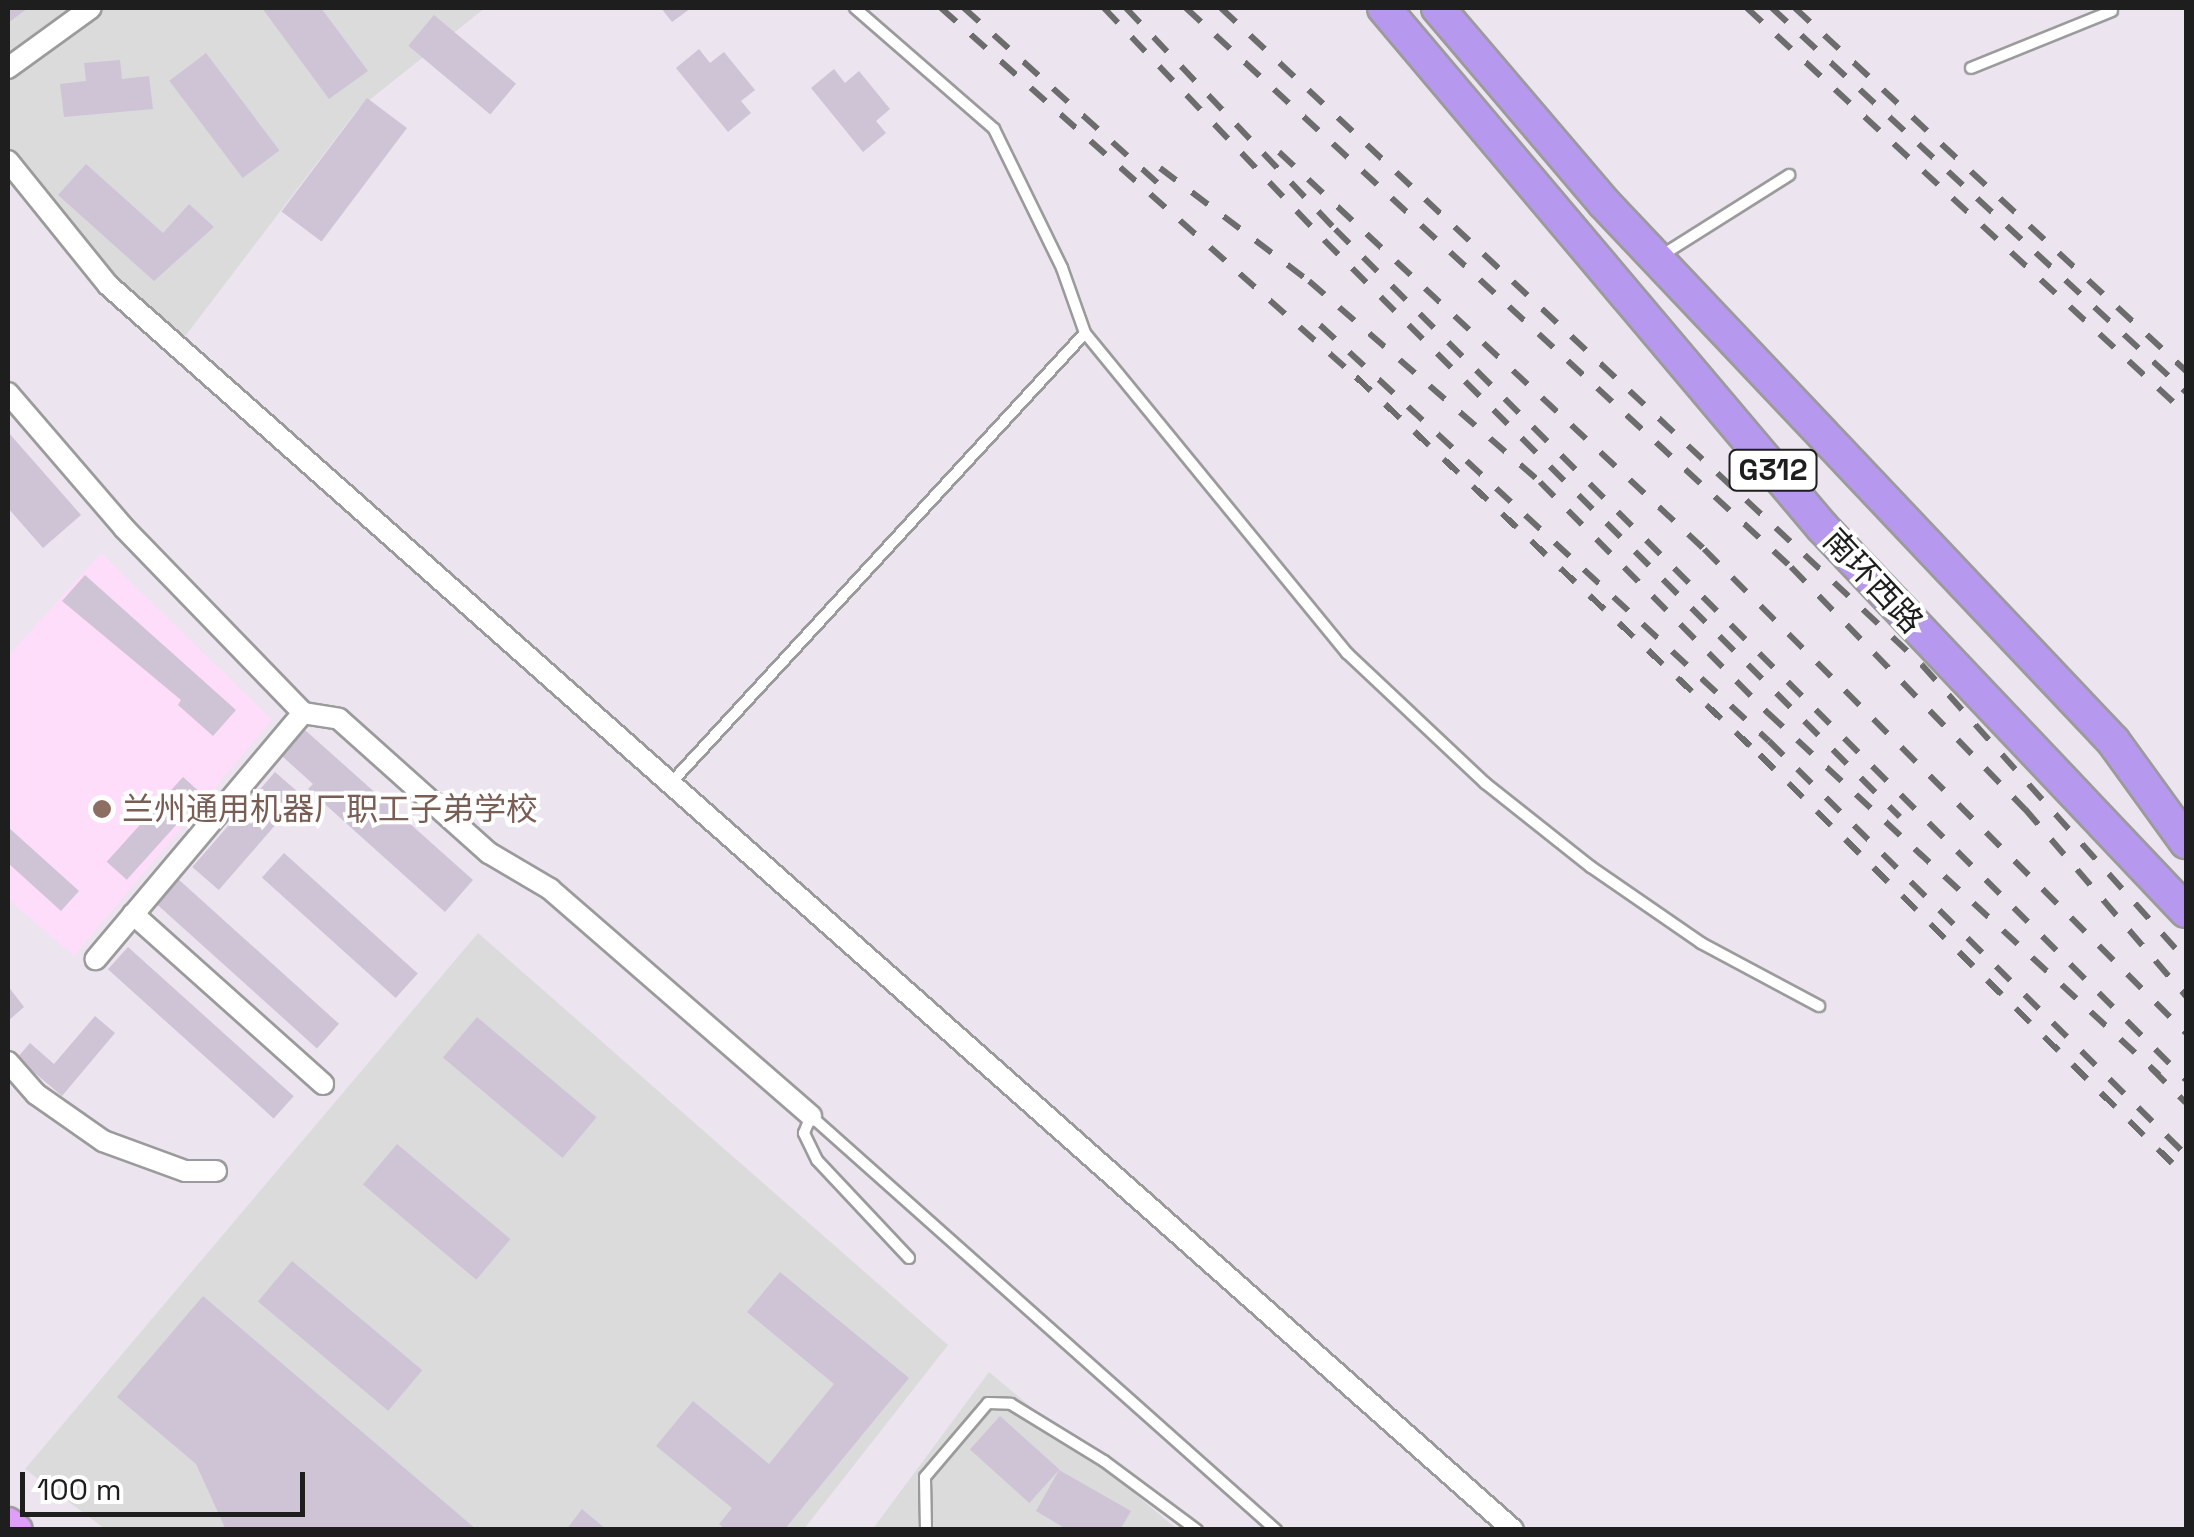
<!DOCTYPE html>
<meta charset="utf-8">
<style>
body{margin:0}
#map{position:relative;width:2194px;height:1537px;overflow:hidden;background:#ece4ef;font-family:"Space Grotesk","Noto Sans SC",sans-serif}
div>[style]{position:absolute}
.residential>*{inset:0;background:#dbdbdc}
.education>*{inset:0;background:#feddfa}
.building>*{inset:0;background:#cec4d5;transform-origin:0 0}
.roads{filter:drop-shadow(2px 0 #9b9b9b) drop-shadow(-2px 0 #9b9b9b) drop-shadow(0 2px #9b9b9b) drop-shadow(0 -2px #9b9b9b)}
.service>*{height:10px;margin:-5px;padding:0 5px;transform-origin:5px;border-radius:5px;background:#fff}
.minor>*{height:20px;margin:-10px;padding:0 10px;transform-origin:10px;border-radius:10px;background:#fff}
.primary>*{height:30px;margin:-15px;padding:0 15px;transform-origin:15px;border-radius:15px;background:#de9ef9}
.trunk>*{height:32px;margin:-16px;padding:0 16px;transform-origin:16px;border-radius:16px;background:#b698ee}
.rail>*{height:6px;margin-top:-3px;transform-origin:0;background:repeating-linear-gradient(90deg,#6c6c6c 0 20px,transparent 0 40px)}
.dots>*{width:28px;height:28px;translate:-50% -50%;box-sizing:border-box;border:5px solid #fff;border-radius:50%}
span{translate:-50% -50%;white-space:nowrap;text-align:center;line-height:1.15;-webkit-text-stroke:8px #fff;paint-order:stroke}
.shield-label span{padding:2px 8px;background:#fff;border:2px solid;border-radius:8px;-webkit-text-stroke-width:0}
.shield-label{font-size:30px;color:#1e1e1e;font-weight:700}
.street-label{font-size:32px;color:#1e1e1e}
.education-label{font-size:32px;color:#785e54}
.left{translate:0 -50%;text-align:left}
.frame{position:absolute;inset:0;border:10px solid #1e1e1e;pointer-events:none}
.scale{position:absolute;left:20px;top:1472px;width:285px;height:45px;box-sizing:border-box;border:5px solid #1e1e1e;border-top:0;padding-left:12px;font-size:30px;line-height:35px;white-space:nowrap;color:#1e1e1e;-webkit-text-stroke:8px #fff;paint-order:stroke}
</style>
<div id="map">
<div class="residential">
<i style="clip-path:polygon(8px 8px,485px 8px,358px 109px,177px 347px,8px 161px)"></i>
<i style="clip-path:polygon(478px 933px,948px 1345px,804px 1529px,105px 1529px,25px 1469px)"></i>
<i style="clip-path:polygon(989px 1372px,1177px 1529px,872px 1530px)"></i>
</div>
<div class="education">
<i style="clip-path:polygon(101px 553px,272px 720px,74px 956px,8px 899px,8px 656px)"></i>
</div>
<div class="building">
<i style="clip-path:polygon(8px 8px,28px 8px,8px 23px)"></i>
<i style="clip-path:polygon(262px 8px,321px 8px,368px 71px,329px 99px)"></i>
<i style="clip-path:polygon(661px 8px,691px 8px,672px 22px)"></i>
<i style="left:434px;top:15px;width:107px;height:40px;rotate:40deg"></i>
<i style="clip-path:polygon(699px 49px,710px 63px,724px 52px,755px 90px,741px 101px,751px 113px,728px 132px,676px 68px)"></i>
<i style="left:206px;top:53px;width:122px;height:46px;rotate:53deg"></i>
<i style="clip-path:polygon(120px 60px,122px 79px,149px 76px,153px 109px,64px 117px,60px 84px,86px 81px,84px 63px)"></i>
<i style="clip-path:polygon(834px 69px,845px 83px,859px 71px,890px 109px,876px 121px,886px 133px,863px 152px,811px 88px)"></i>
<i style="left:367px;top:98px;width:50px;height:142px;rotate:37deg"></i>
<i style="clip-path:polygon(86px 164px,163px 233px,189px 204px,214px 227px,154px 281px,58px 195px)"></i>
<i style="clip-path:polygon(8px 432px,81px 515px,43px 548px,8px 508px)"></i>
<i style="clip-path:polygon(85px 575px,236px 710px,213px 736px,178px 705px,181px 700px,62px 601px)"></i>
<i style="clip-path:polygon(305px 730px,473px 880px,445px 912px,308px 789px,313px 784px,282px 756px)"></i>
<i style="left:275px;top:772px;width:35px;height:126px;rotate:41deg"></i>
<i style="left:183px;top:777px;width:27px;height:114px;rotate:42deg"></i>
<i style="clip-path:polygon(8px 827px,79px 891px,61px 911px,8px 863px)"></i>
<i style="left:284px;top:853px;width:180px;height:33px;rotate:42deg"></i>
<i style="left:177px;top:878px;width:218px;height:33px;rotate:42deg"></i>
<i style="left:128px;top:947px;width:223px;height:30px;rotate:42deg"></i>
<i style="clip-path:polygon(8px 986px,24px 1007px,8px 1021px)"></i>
<i style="clip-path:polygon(95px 1016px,115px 1033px,62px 1096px,17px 1058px,30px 1043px,54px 1064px)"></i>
<i style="left:477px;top:1017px;width:156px;height:53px;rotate:40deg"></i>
<i style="left:397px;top:1144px;width:148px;height:53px;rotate:40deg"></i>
<i style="left:292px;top:1261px;width:170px;height:53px;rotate:40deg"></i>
<i style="clip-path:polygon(780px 1272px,909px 1378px,784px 1530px,726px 1530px,719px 1524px,732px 1508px,656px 1446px,693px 1401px,769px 1464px,834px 1384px,747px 1312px)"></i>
<i style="clip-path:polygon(203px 1296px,477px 1530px,226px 1530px,196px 1464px,117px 1397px)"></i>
<i style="left:1000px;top:1416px;width:80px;height:45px;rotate:42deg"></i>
<i style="clip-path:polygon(1059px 1470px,1131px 1511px,1120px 1530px,1068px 1530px,1036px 1511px)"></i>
<i style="clip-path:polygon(582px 1509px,607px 1530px,566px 1530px)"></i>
</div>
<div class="roads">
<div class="service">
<i style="left:855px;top:8px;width:184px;rotate:41deg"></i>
<i style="left:994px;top:129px;width:155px;rotate:63.9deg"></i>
<i style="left:1062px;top:268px;width:69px;rotate:70.5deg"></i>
<i style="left:1085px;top:333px;width:414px;rotate:50.7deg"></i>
<i style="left:1347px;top:653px;width:190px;rotate:43.3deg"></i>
<i style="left:1485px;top:783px;width:135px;rotate:38.4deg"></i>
<i style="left:1591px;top:867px;width:134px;rotate:34.6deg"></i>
<i style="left:1701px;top:943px;width:134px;rotate:28.1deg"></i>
<i style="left:1971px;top:68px;width:152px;rotate:-22deg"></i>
<i style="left:1659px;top:257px;width:154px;rotate:-32.2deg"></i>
<i style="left:669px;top:785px;width:614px;rotate:-47.37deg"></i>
<i style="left:909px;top:1258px;width:134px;rotate:-133.2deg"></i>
<i style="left:817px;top:1160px;width:30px;rotate:-116deg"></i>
<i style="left:804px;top:1133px;width:18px;rotate:-68deg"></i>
<i style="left:811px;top:1116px;width:623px;rotate:41.68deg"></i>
<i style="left:926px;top:1530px;width:53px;rotate:-91.1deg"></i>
<i style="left:925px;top:1477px;width:97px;rotate:-49.6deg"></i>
<i style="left:988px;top:1403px;width:23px;rotate:2deg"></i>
<i style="left:1011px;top:1404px;width:109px;rotate:31.5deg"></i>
<i style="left:1104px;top:1461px;width:116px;rotate:36.6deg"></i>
</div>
<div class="minor">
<i style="left:8px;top:68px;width:102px;rotate:-35.9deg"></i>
<i style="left:8px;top:161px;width:159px;rotate:51.1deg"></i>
<i style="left:108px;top:285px;width:1877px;rotate:41.54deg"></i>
<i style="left:8px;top:393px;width:178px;rotate:49.3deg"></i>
<i style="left:124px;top:528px;width:257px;rotate:45.9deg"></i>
<i style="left:303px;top:713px;width:322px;rotate:130.1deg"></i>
<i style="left:303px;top:713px;width:36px;rotate:9deg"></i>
<i style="left:339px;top:719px;width:201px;rotate:41.8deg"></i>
<i style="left:489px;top:853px;width:71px;rotate:30.5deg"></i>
<i style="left:550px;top:889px;width:346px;rotate:41deg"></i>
<i style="left:133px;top:914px;width:255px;rotate:41.8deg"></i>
<i style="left:8px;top:1062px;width:43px;rotate:48.8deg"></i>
<i style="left:36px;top:1094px;width:82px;rotate:35deg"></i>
<i style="left:103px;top:1141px;width:87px;rotate:20.1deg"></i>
<i style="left:185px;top:1171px;width:31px"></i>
</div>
<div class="primary">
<i style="left:8px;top:1523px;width:11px;rotate:38deg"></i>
</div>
<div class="trunk">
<i style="left:1384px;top:8px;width:679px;rotate:49.84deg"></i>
<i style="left:1822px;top:527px;width:529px;rotate:46.53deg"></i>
<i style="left:1438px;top:8px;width:256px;rotate:49.6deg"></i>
<i style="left:1604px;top:203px;width:741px;rotate:46.59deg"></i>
<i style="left:2113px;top:741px;width:125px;rotate:54.1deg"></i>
</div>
</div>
<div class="rail">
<i style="left:941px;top:8px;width:555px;rotate:41.64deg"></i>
<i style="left:1356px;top:377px;width:553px;rotate:43.1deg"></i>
<i style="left:1760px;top:755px;width:600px;rotate:44.73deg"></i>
<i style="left:964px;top:8px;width:278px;rotate:42.1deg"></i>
<i style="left:1104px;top:8px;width:320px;rotate:46.5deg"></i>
<i style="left:1324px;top:240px;width:815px;rotate:45.05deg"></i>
<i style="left:1126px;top:8px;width:304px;rotate:46.6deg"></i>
<i style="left:1335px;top:229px;width:1203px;rotate:45deg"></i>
<i style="left:1186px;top:8px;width:824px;rotate:42.74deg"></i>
<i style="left:1791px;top:567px;width:337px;rotate:46deg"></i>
<i style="left:2025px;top:809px;width:247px;rotate:49.3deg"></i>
<i style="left:1221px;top:8px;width:961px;rotate:43.14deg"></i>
<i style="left:1922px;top:665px;width:396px;rotate:48.2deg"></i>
<i style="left:1747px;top:8px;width:598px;rotate:42.76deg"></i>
<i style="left:1772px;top:8px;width:565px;rotate:42.85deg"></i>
<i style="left:1795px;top:8px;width:534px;rotate:42.87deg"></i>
<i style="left:1279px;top:152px;width:582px;rotate:43.05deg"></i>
<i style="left:1704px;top:549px;width:683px;rotate:45.12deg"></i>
<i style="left:1160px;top:168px;width:187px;rotate:37.2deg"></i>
<i style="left:1309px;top:281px;width:306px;rotate:41deg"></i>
<i style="left:1540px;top:482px;width:325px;rotate:45.4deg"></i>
<i style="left:1768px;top:713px;width:533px;rotate:42.79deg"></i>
<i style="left:1320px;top:325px;width:612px;rotate:42.82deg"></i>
<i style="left:1769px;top:741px;width:588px;rotate:44.79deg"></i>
<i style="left:2151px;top:1068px;width:49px;rotate:45deg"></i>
</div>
<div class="dots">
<i style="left:102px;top:809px;background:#8d6e63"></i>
</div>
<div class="shield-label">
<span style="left:1773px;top:470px">G312</span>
</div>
<div class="street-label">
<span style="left:1873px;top:581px;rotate:47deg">南环西路</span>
</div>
<div class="education-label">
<span class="left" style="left:122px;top:809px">兰州通用机器厂职工子弟学校</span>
</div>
<div class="frame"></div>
<div class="scale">100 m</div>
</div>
